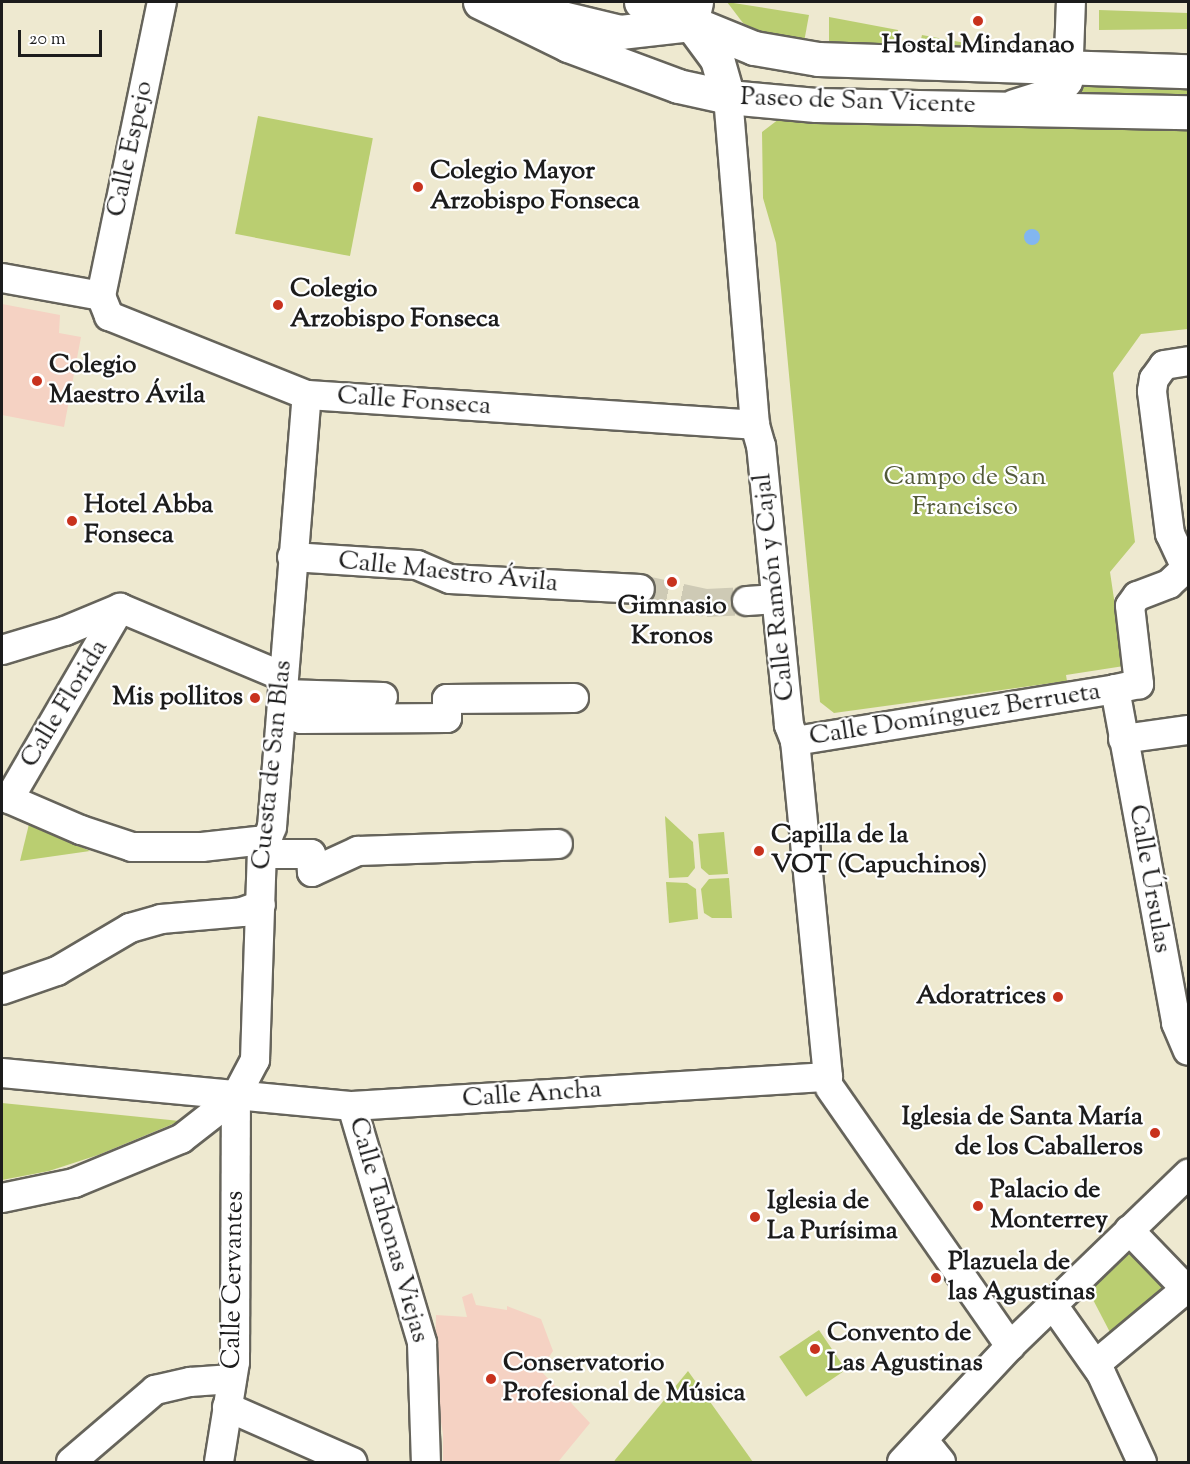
<!DOCTYPE html>
<meta charset="utf-8">
<style>
body{margin:0}
#map{position:relative;width:1190px;height:1464px;overflow:hidden;background:#eee9d0;font-family:"Sorts Mill Goudy",serif}
div>[style]{position:absolute}
.built>*{inset:0;background:#f5d2c3}
.green>*{inset:0;background:#bace71;transform-origin:0 0}
.water>*{inset:0;background:#82b6f0}
.round{border-radius:50%}
.minor-tunnel>*{height:28px;margin-top:-14px;transform-origin:0;background:repeating-linear-gradient(90deg,#cecab5 0 28px,transparent 0 42px)}
.roads{filter:drop-shadow(2px 0 #66645b) drop-shadow(-2px 0 #66645b) drop-shadow(0 2px #66645b) drop-shadow(0 -2px #66645b)}
.minor>*{height:28px;margin:-14px;padding:0 14px;transform-origin:14px;border-radius:14px;background:#fff}
.major>*{height:33px;margin:-16.5px;padding:0 16.5px;transform-origin:16.5px;border-radius:16.5px;background:#fff}
.highway>*{height:33px;margin:-16.5px;padding:0 16.5px;transform-origin:16.5px;border-radius:16.5px;background:#fff}
.dots>*{width:16px;height:16px;translate:-50% -50%;box-sizing:border-box;border:3px solid #fff;border-radius:50%}
span{translate:-50% -50%;white-space:nowrap;text-align:center;line-height:1.15;-webkit-text-stroke:4.5px #fff;paint-order:stroke}
.poi-label{font-size:26px;color:#1c1c1c;font-weight:700}
.left{translate:0 -50%;text-align:left}
.right{translate:-100% -50%;text-align:right}
.street-label{font-size:26px;color:#1c1c1c}
.park-label{font-size:26px;color:#535a3a}
.frame{position:absolute;inset:0;border:3px solid #1c1c1c;pointer-events:none}
.scale{position:absolute;left:18px;top:30px;width:84px;height:27px;box-sizing:border-box;border:3px solid #1c1c1c;border-top:0;padding-left:8px;font-size:18px;line-height:21px;white-space:nowrap;color:#1c1c1c;-webkit-text-stroke:4px #fff;paint-order:stroke}
</style>
<div id="map">
<div class="built">
<i style="clip-path:polygon(2px 304px,60px 315px,59px 333px,81px 337px,64px 427px,2px 415px)"></i>
<i style="clip-path:polygon(472px 1293px,476px 1305px,507px 1310px,507px 1306px,541px 1319px,553px 1351px,540px 1370px,590px 1423px,558px 1462px,443px 1462px,443px 1434px,438px 1403px,434px 1403px,436px 1315px,467px 1317px,462px 1297px)"></i>
</div>
<div class="green">
<i style="clip-path:polygon(727px 2px,809px 15px,804px 42px,759px 32px,743px 23px)"></i>
<i style="clip-path:polygon(1099px 10px,1188px 13px,1188px 29px,1099px 30px)"></i>
<i style="clip-path:polygon(829px 17px,898px 30px,896px 45px,829px 43px)"></i>
<i style="clip-path:polygon(922px 35px,1009px 51px,919px 47px)"></i>
<i style="clip-path:polygon(1087px 82px,1188px 85px,1188px 99px,1070px 97px)"></i>
<i style="left:258px;top:116px;width:117px;height:120px;rotate:11deg"></i>
<i style="clip-path:polygon(779px 119px,1188px 124px,1188px 329px,1141px 334px,1113px 373px,1135px 542px,1110px 572px,1124px 666px,1066px 675px,1067px 681px,834px 713px,820px 702px,781px 290px,776px 243px,763px 198px,762px 132px)"></i>
<i style="clip-path:polygon(665px 816px,693px 842px,695px 868px,688px 877px,669px 878px)"></i>
<i style="clip-path:polygon(29px 824px,90px 851px,20px 861px)"></i>
<i style="clip-path:polygon(724px 832px,728px 874px,709px 875px,701px 868px,698px 834px)"></i>
<i style="clip-path:polygon(729px 878px,732px 918px,712px 918px,704px 913px,701px 889px,709px 879px)"></i>
<i style="clip-path:polygon(666px 882px,687px 883px,696px 889px,698px 919px,669px 923px)"></i>
<i style="clip-path:polygon(2px 1103px,180px 1121px,98px 1155px,49px 1171px,2px 1180px)"></i>
<i style="clip-path:polygon(1136px 1253px,1167px 1285px,1166px 1297px,1114px 1340px,1088px 1290px,1125px 1254px)"></i>
<i style="left:819px;top:1330px;width:48px;height:48px;rotate:56deg"></i>
<i style="clip-path:polygon(688px 1371px,753px 1462px,614px 1462px,615px 1460px)"></i>
</div>
<div class="water">
<i class="round" style="left:1024px;top:229px;width:16px;height:16px"></i>
</div>
<div class="minor-tunnel">
<i style="left:640px;top:589px;width:67px;rotate:12deg"></i>
<i style="left:706px;top:603px;width:41px;rotate:-2.8deg"></i>
</div>
<div class="roads">
<div class="minor">
<i style="left:1014px;top:104px;width:50px;rotate:-17.4deg"></i>
<i style="left:1062px;top:89px;width:9px;rotate:-49deg"></i>
<i style="left:1068px;top:82px;width:80px;rotate:-87.9deg"></i>
<i style="left:2px;top:278px;width:101px;rotate:10.3deg"></i>
<i style="left:101px;top:296px;width:22px;rotate:68deg"></i>
<i style="left:109px;top:316px;width:213px;rotate:21.8deg"></i>
<i style="left:307px;top:395px;width:449px;rotate:3.8deg"></i>
<i style="left:101px;top:296px;width:300px;rotate:-78.3deg"></i>
<i style="left:292px;top:557px;width:125px;rotate:3.7deg"></i>
<i style="left:417px;top:565px;width:36px;rotate:23deg"></i>
<i style="left:450px;top:579px;width:190px;rotate:3deg"></i>
<i style="left:1186px;top:568px;width:23px;rotate:137deg"></i>
<i style="left:1169px;top:584px;width:34px;rotate:159deg"></i>
<i style="left:1137px;top:596px;width:12px;rotate:125deg"></i>
<i style="left:1130px;top:606px;width:79px;rotate:83.4deg"></i>
<i style="left:1139px;top:684px;width:25px;rotate:168deg"></i>
<i style="left:1115px;top:689px;width:340px;rotate:79.6deg"></i>
<i style="left:1176px;top:1023px;width:30px;rotate:67deg"></i>
<i style="left:1186px;top:568px;width:38px;rotate:-115deg"></i>
<i style="left:1170px;top:534px;width:144px;rotate:-97.2deg"></i>
<i style="left:1152px;top:391px;width:12px;rotate:-81deg"></i>
<i style="left:1154px;top:379px;width:17px;rotate:-54deg"></i>
<i style="left:1164px;top:365px;width:24px;rotate:-9deg"></i>
<i style="left:747px;top:601px;width:29px;rotate:-4deg"></i>
<i style="left:2px;top:650px;width:66px;rotate:-16.8deg"></i>
<i style="left:65px;top:631px;width:60px;rotate:-22.7deg"></i>
<i style="left:120px;top:608px;width:176px;rotate:22.8deg"></i>
<i style="left:283px;top:694px;width:100px;rotate:1.7deg"></i>
<i style="left:300px;top:695px;width:24px;rotate:88deg"></i>
<i style="left:301px;top:719px;width:146px;rotate:-0.4deg"></i>
<i style="left:447px;top:718px;width:19px;rotate:-90deg"></i>
<i style="left:447px;top:699px;width:127px;rotate:-0.5deg"></i>
<i style="left:1123px;top:739px;width:66px;rotate:-7.9deg"></i>
<i style="left:795px;top:741px;width:324px;rotate:-9.2deg"></i>
<i style="left:2px;top:796px;width:86px;rotate:23.3deg"></i>
<i style="left:81px;top:830px;width:54px;rotate:18.4deg"></i>
<i style="left:132px;top:847px;width:70px"></i>
<i style="left:202px;top:847px;width:62px;rotate:-6.4deg"></i>
<i style="left:9px;top:799px;width:221px;rotate:-59.8deg"></i>
<i style="left:262px;top:854px;width:49px"></i>
<i style="left:311px;top:854px;width:18px;rotate:87deg"></i>
<i style="left:312px;top:872px;width:51px;rotate:-24.5deg"></i>
<i style="left:358px;top:851px;width:200px;rotate:-2deg"></i>
<i style="left:2px;top:990px;width:58px;rotate:-19.1deg"></i>
<i style="left:57px;top:971px;width:85px;rotate:-30.5deg"></i>
<i style="left:130px;top:928px;width:32px;rotate:-16deg"></i>
<i style="left:161px;top:919px;width:81px;rotate:-4.9deg"></i>
<i style="left:242px;top:912px;width:20px;rotate:-20deg"></i>
<i style="left:2px;top:1073px;width:352px;rotate:5.4deg"></i>
<i style="left:352px;top:1106px;width:477px;rotate:-3.5deg"></i>
<i style="left:828px;top:1077px;width:338px;rotate:-95.6deg"></i>
<i style="left:795px;top:741px;width:17px;rotate:-111deg"></i>
<i style="left:789px;top:725px;width:280px;rotate:-95.7deg"></i>
<i style="left:761px;top:446px;width:22px;rotate:-106deg"></i>
<i style="left:755px;top:425px;width:329px;rotate:-94.7deg"></i>
<i style="left:830px;top:1088px;width:315px;rotate:55.1deg"></i>
<i style="left:352px;top:1106px;width:247px;rotate:73.5deg"></i>
<i style="left:422px;top:1343px;width:119px;rotate:88.1deg"></i>
<i style="left:2px;top:1198px;width:74px;rotate:-11.8deg"></i>
<i style="left:74px;top:1183px;width:116px;rotate:-22.4deg"></i>
<i style="left:181px;top:1139px;width:70px;rotate:-38deg"></i>
<i style="left:236px;top:1096px;width:41px;rotate:-62.2deg"></i>
<i style="left:255px;top:1060px;width:206px;rotate:-88.1deg"></i>
<i style="left:262px;top:854px;width:29px;rotate:-70deg"></i>
<i style="left:272px;top:827px;width:433px;rotate:-85.4deg"></i>
<i style="left:1053px;top:1305px;width:83px;rotate:54.8deg"></i>
<i style="left:1101px;top:1373px;width:98px;rotate:65.3deg"></i>
<i style="left:1096px;top:1364px;width:117px;rotate:-39.8deg"></i>
<i style="left:1186px;top:1289px;width:82px;rotate:-134deg"></i>
<i style="left:227px;top:1407px;width:137px;rotate:23.7deg"></i>
<i style="left:924px;top:1441px;width:27px;rotate:51deg"></i>
<i style="left:71px;top:1462px;width:111px;rotate:-40.6deg"></i>
<i style="left:155px;top:1390px;width:36px;rotate:-13deg"></i>
<i style="left:190px;top:1382px;width:42px;rotate:-4.1deg"></i>
<i style="left:219px;top:1462px;width:101px;rotate:-80.9deg"></i>
<i style="left:235px;top:1362px;width:266px;rotate:-89.8deg"></i>
<i style="left:902px;top:1462px;width:158px;rotate:-47deg"></i>
<i style="left:1010px;top:1346px;width:248px;rotate:-44deg"></i>
</div>
<div class="major">
<i style="left:696px;top:2px;width:23px;rotate:103deg"></i>
<i style="left:691px;top:24px;width:44px;rotate:53.4deg"></i>
<i style="left:717px;top:59px;width:40px;rotate:74deg"></i>
</div>
<div class="highway">
<i style="left:480px;top:2px;width:98px;rotate:26deg"></i>
<i style="left:568px;top:45px;width:117px;rotate:20.4deg"></i>
<i style="left:678px;top:86px;width:51px;rotate:12.4deg"></i>
<i style="left:728px;top:97px;width:88px;rotate:5.2deg"></i>
<i style="left:816px;top:105px;width:372px;rotate:1.1deg"></i>
<i style="left:641px;top:2px;width:122px;rotate:22.2deg"></i>
<i style="left:754px;top:48px;width:65px;rotate:9.8deg"></i>
<i style="left:818px;top:59px;width:370px;rotate:1.9deg"></i>
<i style="left:525px;top:9px;width:98px;rotate:13.6deg"></i>
<i style="left:620px;top:32px;width:71px;rotate:-6.4deg"></i>
</div>
</div>
<div class="dots">
<i style="left:978px;top:21px;background:#c8321e"></i>
<i style="left:418px;top:187px;background:#c8321e"></i>
<i style="left:278px;top:305px;background:#c8321e"></i>
<i style="left:37px;top:381px;background:#c8321e"></i>
<i style="left:72px;top:521px;background:#c8321e"></i>
<i style="left:672px;top:582px;background:#c8321e"></i>
<i style="left:255px;top:698px;background:#c8321e"></i>
<i style="left:759px;top:851px;background:#c8321e"></i>
<i style="left:1058px;top:997px;background:#c8321e"></i>
<i style="left:1155px;top:1133px;background:#c8321e"></i>
<i style="left:978px;top:1206px;background:#c8321e"></i>
<i style="left:755px;top:1217px;background:#c8321e"></i>
<i style="left:936px;top:1278px;background:#c8321e"></i>
<i style="left:815px;top:1349px;background:#c8321e"></i>
<i style="left:491px;top:1379px;background:#c8321e"></i>
</div>
<div class="poi-label">
<span style="left:978px;top:46px">Hostal Mindanao</span>
<span class="left" style="left:430px;top:187px">Colegio Mayor<br>Arzobispo Fonseca</span>
<span class="left" style="left:290px;top:305px">Colegio<br>Arzobispo Fonseca</span>
<span class="left" style="left:49px;top:381px">Colegio<br>Maestro Ávila</span>
<span class="left" style="left:84px;top:521px">Hotel Abba<br>Fonseca</span>
<span style="left:672px;top:622px">Gimnasio<br>Kronos</span>
<span class="right" style="left:243px;top:698px">Mis pollitos</span>
<span class="left" style="left:771px;top:851px">Capilla de la<br>VOT (Capuchinos)</span>
<span class="right" style="left:1046px;top:997px">Adoratrices</span>
<span class="right" style="left:1143px;top:1133px">Iglesia de Santa María<br>de los Caballeros</span>
<span class="left" style="left:990px;top:1206px">Palacio de<br>Monterrey</span>
<span class="left" style="left:767px;top:1217px">Iglesia de<br>La Purísima</span>
<span class="left" style="left:948px;top:1278px">Plazuela de<br>las Agustinas</span>
<span class="left" style="left:827px;top:1349px">Convento de<br>Las Agustinas</span>
<span class="left" style="left:503px;top:1379px">Conservatorio<br>Profesional de Música</span>
</div>
<div class="street-label">
<span style="left:858px;top:102px;rotate:2deg">Paseo de San Vicente</span>
<span style="left:131px;top:149px;rotate:-78deg">Calle Espejo</span>
<span style="left:414px;top:402px;rotate:4deg">Calle Fonseca</span>
<span style="left:448px;top:573px;rotate:6deg">Calle Maestro Ávila</span>
<span style="left:775px;top:587px;rotate:-96deg">Calle Ramón y Cajal</span>
<span style="left:65px;top:704px;rotate:-59deg">Calle Florida</span>
<span style="left:955px;top:715px;rotate:-9deg">Calle Domínguez Berrueta</span>
<span style="left:273px;top:765px;rotate:-84deg">Cuesta de San Blas</span>
<span style="left:1149px;top:879px;rotate:80deg">Calle Úrsulas</span>
<span style="left:532px;top:1095px;rotate:-4deg">Calle Ancha</span>
<span style="left:388px;top:1230px;rotate:74deg">Calle Tahonas Viejas</span>
<span style="left:234px;top:1280px;rotate:-89deg">Calle Cervantes</span>
</div>
<div class="park-label">
<span style="left:965px;top:493px">Campo de San<br>Francisco</span>
</div>
<div class="frame"></div>
<div class="scale">20 m</div>
</div>
